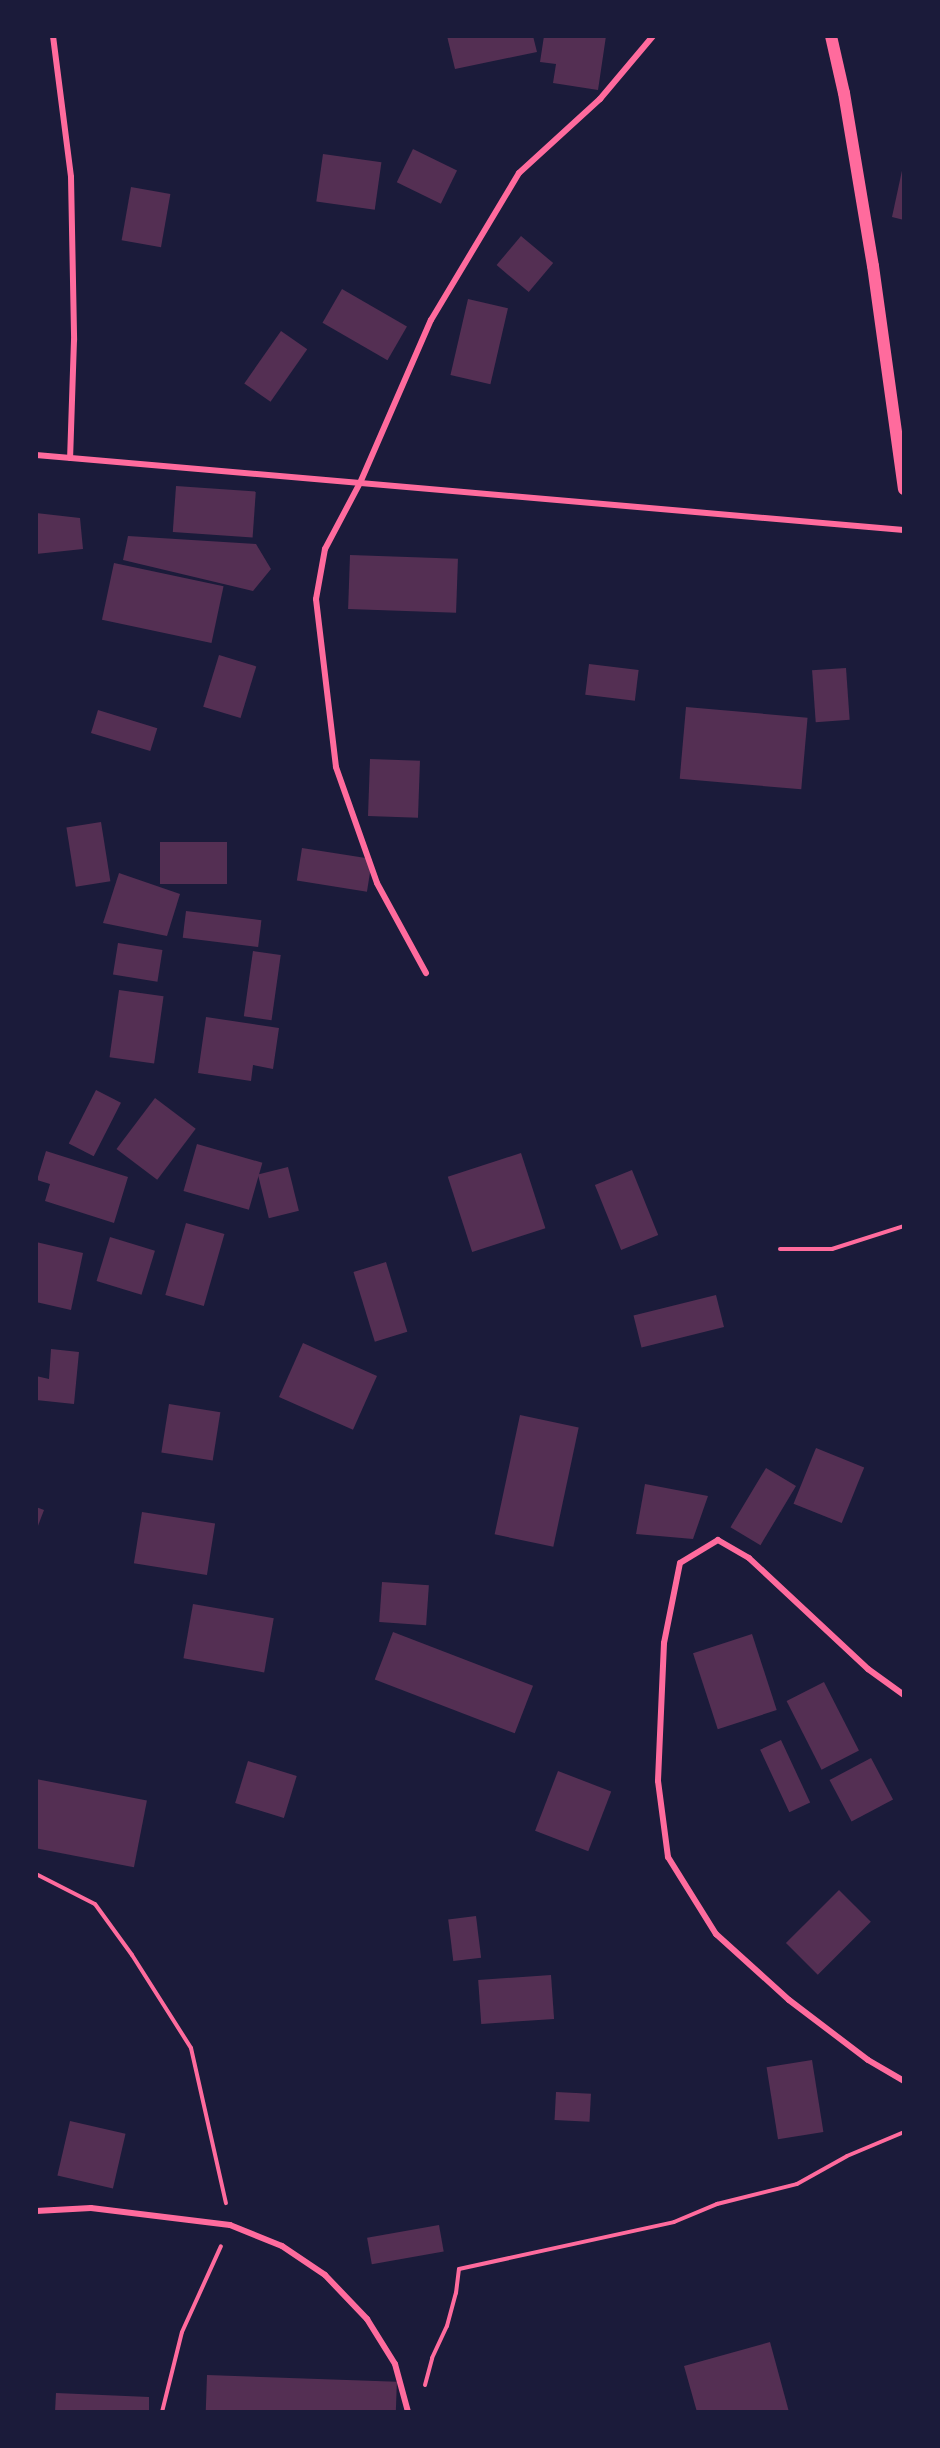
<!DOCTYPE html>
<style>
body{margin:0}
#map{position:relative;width:940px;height:2448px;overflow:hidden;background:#1b1b3a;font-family:"Space Grotesk",sans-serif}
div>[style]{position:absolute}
.building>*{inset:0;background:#542f53;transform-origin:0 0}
.path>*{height:4px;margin:-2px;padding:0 2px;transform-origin:2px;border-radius:2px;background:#ff6b9d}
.minor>*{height:6px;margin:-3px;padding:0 3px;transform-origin:3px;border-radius:3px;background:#ff6b9d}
.secondary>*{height:12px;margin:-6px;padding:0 6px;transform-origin:6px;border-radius:6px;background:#ff6b9d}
span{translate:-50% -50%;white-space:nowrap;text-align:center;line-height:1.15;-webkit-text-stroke:4.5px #1b1b3a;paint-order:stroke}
.frame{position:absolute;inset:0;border:38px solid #1b1b3a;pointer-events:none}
</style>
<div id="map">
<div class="building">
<i style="clip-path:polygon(447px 36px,533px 36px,537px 52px,455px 69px)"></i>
<i style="clip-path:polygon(544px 36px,606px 36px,598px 90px,553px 83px,556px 64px,540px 62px)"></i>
<i style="left:413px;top:149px;width:49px;height:37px;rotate:26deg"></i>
<i style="left:323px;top:154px;width:59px;height:48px;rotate:8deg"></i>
<i style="clip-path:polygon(903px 166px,904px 166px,904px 220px,892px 217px)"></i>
<i style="left:131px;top:187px;width:40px;height:54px;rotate:10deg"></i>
<i style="left:521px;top:236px;width:42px;height:38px;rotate:40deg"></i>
<i style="left:342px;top:289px;width:75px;height:39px;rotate:30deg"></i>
<i style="left:468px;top:299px;width:41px;height:78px;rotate:13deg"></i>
<i style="left:281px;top:331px;width:32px;height:64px;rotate:35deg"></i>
<i style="left:176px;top:486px;width:80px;height:46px;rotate:4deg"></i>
<i style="clip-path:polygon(36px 513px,80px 518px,83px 549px,36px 554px)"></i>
<i style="clip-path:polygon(128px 536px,256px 544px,271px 569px,253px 591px,123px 560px)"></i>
<i style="left:350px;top:555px;width:108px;height:54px;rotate:2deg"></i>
<i style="left:114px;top:563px;width:112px;height:58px;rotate:12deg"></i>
<i style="left:219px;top:655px;width:39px;height:54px;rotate:17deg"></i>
<i style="left:589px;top:664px;width:50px;height:31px;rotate:7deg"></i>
<i style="left:846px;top:668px;width:52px;height:34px;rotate:86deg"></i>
<i style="left:686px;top:707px;width:122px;height:72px;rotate:5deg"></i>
<i style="left:98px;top:710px;width:62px;height:24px;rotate:17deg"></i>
<i style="left:370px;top:759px;width:50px;height:57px;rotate:2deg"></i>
<i style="left:101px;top:822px;width:60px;height:35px;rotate:81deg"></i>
<i style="left:160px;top:842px;width:67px;height:42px"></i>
<i style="left:302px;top:848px;width:71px;height:33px;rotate:9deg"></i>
<i style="clip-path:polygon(119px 873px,180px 894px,167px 936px,103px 923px)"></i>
<i style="left:186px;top:911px;width:76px;height:27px;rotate:7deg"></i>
<i style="left:118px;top:943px;width:45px;height:32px;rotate:9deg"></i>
<i style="left:253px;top:951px;width:28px;height:66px;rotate:8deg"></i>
<i style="left:119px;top:990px;width:45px;height:68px;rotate:8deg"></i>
<i style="clip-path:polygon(206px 1017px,279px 1028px,273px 1069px,253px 1065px,251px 1081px,198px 1073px)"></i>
<i style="left:96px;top:1090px;width:28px;height:60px;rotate:27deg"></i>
<i style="left:155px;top:1098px;width:51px;height:64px;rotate:37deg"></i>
<i style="left:197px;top:1144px;width:68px;height:49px;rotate:16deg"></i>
<i style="clip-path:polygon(46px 1151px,128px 1177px,114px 1223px,45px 1201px,50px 1184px,37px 1180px)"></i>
<i style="left:521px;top:1153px;width:79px;height:77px;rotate:72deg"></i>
<i style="left:288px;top:1167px;width:45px;height:31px;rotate:76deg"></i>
<i style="left:632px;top:1170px;width:70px;height:40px;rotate:68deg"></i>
<i style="left:186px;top:1223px;width:40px;height:75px;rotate:16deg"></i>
<i style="left:110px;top:1237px;width:47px;height:46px;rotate:17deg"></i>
<i style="clip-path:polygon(36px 1242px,83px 1253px,71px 1310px,36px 1302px)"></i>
<i style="left:386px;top:1262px;width:73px;height:34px;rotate:73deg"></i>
<i style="left:716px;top:1295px;width:33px;height:85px;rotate:76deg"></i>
<i style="left:303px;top:1343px;width:81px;height:59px;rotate:24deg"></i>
<i style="clip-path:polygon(51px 1349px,79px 1352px,74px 1404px,36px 1400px,36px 1376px,49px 1379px)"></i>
<i style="left:169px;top:1404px;width:52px;height:49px;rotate:9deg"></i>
<i style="left:520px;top:1415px;width:60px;height:122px;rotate:12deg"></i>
<i style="left:816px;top:1448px;width:52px;height:60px;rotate:22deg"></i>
<i style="left:766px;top:1468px;width:35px;height:69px;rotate:31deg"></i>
<i style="clip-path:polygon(645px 1484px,708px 1496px,693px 1539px,636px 1534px)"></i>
<i style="clip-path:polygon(36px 1507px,44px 1510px,36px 1531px)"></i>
<i style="left:142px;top:1512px;width:74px;height:52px;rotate:9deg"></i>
<i style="left:382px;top:1582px;width:47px;height:40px;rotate:4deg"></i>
<i style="left:193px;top:1604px;width:82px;height:55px;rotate:10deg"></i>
<i style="left:393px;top:1632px;width:150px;height:51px;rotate:21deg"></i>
<i style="left:752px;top:1634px;width:80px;height:62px;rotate:72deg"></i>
<i style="left:824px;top:1682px;width:77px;height:42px;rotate:63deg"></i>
<i style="left:781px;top:1740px;width:69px;height:23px;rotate:65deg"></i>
<i style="left:871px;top:1758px;width:47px;height:47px;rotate:62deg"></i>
<i style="left:248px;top:1761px;width:51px;height:44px;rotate:17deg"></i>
<i style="left:558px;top:1771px;width:57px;height:64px;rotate:21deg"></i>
<i style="left:36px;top:1779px;width:113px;height:68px;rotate:11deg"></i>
<i style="left:839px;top:1890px;width:45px;height:75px;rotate:45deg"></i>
<i style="left:476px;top:1916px;width:42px;height:28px;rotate:83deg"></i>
<i style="left:551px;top:1975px;width:44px;height:73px;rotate:86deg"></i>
<i style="left:812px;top:2060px;width:73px;height:46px;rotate:81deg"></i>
<i style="left:556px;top:2092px;width:35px;height:28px;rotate:3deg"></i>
<i style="left:70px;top:2121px;width:57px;height:56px;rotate:13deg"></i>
<i style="left:439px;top:2225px;width:27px;height:73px;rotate:80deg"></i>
<i style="clip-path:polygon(770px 2342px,789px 2412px,697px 2412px,684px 2366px)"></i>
<i style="left:207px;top:2375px;width:190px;height:37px;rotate:2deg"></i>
<i style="clip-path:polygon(56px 2393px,149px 2397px,149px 2412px,55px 2412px)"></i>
</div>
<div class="path">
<i style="left:780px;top:1249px;width:52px"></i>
<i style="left:832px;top:1249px;width:76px;rotate:-17.7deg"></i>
<i style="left:36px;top:1874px;width:66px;rotate:27deg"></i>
<i style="left:95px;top:1904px;width:63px;rotate:54deg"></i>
<i style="left:132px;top:1955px;width:110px;rotate:57.6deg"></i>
<i style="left:191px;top:2048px;width:159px;rotate:77.3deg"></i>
<i style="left:425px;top:2385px;width:28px;rotate:-75deg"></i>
<i style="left:432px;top:2358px;width:35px;rotate:-65deg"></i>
<i style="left:447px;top:2326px;width:34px;rotate:-75deg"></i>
<i style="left:456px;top:2293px;width:24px;rotate:-83deg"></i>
<i style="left:459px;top:2269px;width:220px;rotate:-12.3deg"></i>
<i style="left:674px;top:2222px;width:47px;rotate:-22.7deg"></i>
<i style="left:717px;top:2204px;width:82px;rotate:-14deg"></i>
<i style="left:797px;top:2184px;width:57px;rotate:-29.2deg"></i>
<i style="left:847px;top:2156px;width:62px;rotate:-22.8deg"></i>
<i style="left:162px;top:2412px;width:82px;rotate:-76deg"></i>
<i style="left:182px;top:2332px;width:94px;rotate:-65.6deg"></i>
</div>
<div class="minor">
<i style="left:53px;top:36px;width:142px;rotate:82.7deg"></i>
<i style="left:71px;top:177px;width:163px;rotate:88.9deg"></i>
<i style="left:74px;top:340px;width:118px;rotate:91.9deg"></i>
<i style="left:36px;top:455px;width:871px;rotate:4.94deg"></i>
<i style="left:426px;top:973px;width:102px;rotate:-118.6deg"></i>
<i style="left:377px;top:883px;width:123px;rotate:-109.5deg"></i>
<i style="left:336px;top:767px;width:169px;rotate:-96.8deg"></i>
<i style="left:316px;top:599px;width:51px;rotate:-79.8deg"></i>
<i style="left:325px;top:549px;width:75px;rotate:-62.1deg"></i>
<i style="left:360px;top:483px;width:178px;rotate:-66.5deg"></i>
<i style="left:431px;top:320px;width:171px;rotate:-59.1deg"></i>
<i style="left:519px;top:173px;width:110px;rotate:-42.4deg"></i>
<i style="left:600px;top:99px;width:82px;rotate:-49.9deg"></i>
<i style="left:904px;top:1695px;width:44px;rotate:-144.2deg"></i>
<i style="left:868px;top:1669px;width:163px;rotate:-137deg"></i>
<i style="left:749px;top:1558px;width:36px;rotate:-150deg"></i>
<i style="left:718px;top:1540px;width:44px;rotate:148.8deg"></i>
<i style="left:680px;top:1563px;width:82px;rotate:101.3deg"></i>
<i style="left:664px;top:1643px;width:138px;rotate:92.5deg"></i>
<i style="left:658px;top:1781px;width:77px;rotate:82.5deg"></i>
<i style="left:668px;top:1857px;width:91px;rotate:58.1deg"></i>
<i style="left:716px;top:1934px;width:98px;rotate:42.1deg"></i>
<i style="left:789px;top:2000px;width:99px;rotate:37.2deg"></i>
<i style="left:868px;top:2060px;width:42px;rotate:30.3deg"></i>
<i style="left:36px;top:2211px;width:55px;rotate:-3.1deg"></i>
<i style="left:91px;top:2208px;width:140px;rotate:7deg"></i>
<i style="left:230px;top:2225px;width:56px;rotate:22deg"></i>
<i style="left:282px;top:2246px;width:52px;rotate:34deg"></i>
<i style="left:325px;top:2275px;width:61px;rotate:46.3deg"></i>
<i style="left:367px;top:2319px;width:53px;rotate:58.1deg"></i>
<i style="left:395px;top:2364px;width:50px;rotate:74.8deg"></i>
</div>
<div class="secondary">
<i style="left:831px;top:36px;width:58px;rotate:77.2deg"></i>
<i style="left:844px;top:93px;width:175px;rotate:80.5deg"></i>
<i style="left:873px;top:266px;width:225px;rotate:82.1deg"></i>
</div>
<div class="frame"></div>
</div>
